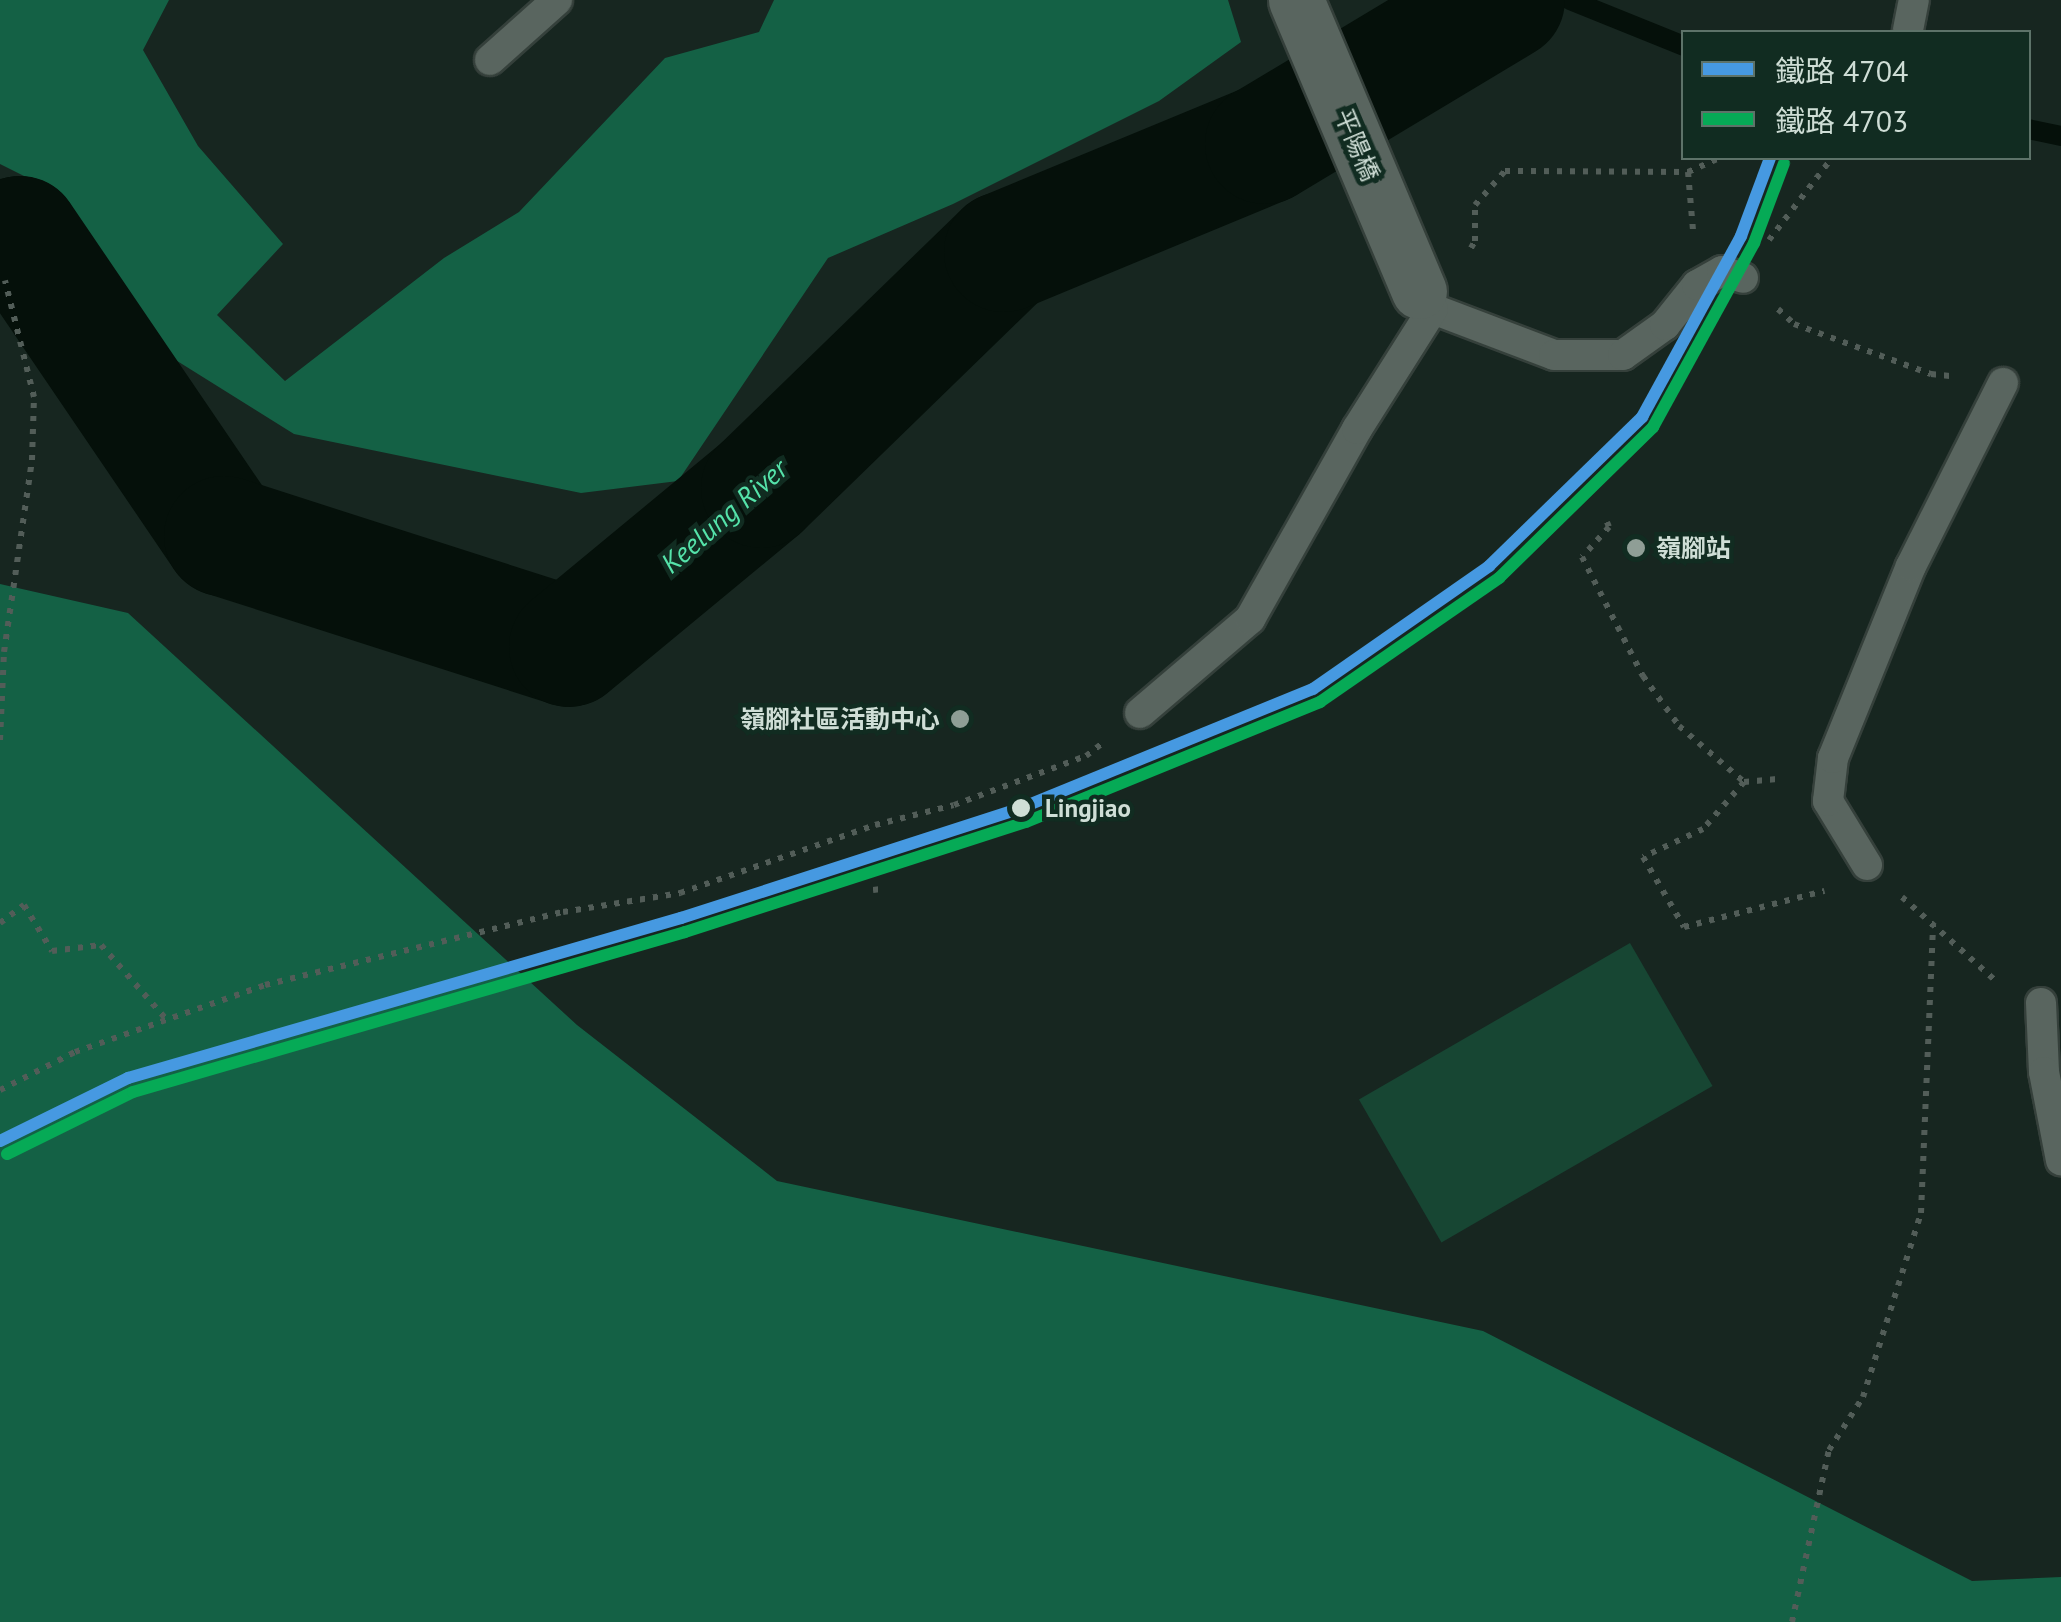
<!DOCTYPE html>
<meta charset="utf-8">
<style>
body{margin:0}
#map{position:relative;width:2061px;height:1622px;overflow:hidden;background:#172620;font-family:"PT Sans","Noto Sans TC",sans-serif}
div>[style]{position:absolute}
.green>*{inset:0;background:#174633;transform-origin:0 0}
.forest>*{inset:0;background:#146145}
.stream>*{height:20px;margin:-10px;padding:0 10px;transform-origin:10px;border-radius:10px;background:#05100a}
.river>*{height:120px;margin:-60px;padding:0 60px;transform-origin:60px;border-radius:60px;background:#05100a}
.path>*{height:6px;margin-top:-3px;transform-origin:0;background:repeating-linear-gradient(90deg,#525d58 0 5px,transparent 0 13px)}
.roads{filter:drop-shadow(2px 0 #35403b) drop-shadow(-2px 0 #35403b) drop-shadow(0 2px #35403b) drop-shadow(0 -2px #35403b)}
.lane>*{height:30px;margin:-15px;padding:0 15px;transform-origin:15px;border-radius:15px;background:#59655f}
.street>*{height:55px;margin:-27.5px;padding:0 27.5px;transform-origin:27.5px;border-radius:27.5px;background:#59655f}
.rail-1>*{height:12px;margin:-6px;padding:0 6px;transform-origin:6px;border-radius:6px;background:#4699e1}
.rail-2>*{height:12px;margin:-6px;padding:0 6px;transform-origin:6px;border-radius:6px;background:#06aa56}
.dots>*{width:28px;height:28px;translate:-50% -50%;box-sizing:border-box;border:5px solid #112c21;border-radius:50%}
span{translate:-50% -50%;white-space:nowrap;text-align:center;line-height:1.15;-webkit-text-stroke:9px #112c21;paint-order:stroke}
.street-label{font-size:25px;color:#cfded6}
.poi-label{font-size:25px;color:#cfded6;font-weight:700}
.left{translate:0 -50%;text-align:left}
.right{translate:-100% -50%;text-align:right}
.stop-label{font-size:25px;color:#cfded6;font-weight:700}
.water-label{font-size:28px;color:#55e3aa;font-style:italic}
.legend{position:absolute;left:1681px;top:30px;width:350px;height:130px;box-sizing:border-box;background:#112c21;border:2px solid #5d7369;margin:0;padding:12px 18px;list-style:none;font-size:30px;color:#cfded6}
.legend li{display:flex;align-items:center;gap:20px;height:50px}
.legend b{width:50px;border:2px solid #5d7369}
</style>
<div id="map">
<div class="green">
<i style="left:1630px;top:943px;width:165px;height:313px;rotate:60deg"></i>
</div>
<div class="forest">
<i style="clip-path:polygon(0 0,169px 0,143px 50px,198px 146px,283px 244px,217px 315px,285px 381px,444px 258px,519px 212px,665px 58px,759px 32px,774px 0,1228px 0,1241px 42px,1159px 101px,953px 204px,828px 258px,678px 481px,581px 493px,294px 434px,150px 344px,44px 186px,0 164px)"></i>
<i style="clip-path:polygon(0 584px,128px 613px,577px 1025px,777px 1181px,1483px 1331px,1972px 1581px,2061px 1577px,2061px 1622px,0 1622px)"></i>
</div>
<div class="stream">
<i style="left:1570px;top:0;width:123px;rotate:22deg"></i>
<i style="left:2028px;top:129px;width:34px;rotate:12deg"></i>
</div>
<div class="river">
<i style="left:0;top:240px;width:20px;rotate:-11deg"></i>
<i style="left:20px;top:236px;width:363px;rotate:55.8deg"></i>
<i style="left:224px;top:536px;width:362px;rotate:17.8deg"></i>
<i style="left:569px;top:647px;width:249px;rotate:-39.6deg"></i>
<i style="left:761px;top:488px;width:339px;rotate:-44.2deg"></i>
<i style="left:1004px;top:252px;width:282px;rotate:-22.5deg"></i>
<i style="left:1265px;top:144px;width:280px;rotate:-31deg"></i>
</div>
<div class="path">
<i style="left:1688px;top:172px;width:58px;rotate:85.1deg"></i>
<i style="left:1769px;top:240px;width:103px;rotate:-52.5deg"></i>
<i style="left:1471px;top:248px;width:8px;rotate:-60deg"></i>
<i style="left:1475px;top:241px;width:36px;rotate:-90deg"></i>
<i style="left:1475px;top:205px;width:45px;rotate:-48.6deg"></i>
<i style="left:1505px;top:171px;width:183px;rotate:0.3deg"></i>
<i style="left:1688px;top:172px;width:35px;rotate:-24deg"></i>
<i style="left:1778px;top:309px;width:22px;rotate:43deg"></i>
<i style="left:1794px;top:324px;width:146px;rotate:20.1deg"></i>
<i style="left:1931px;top:374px;width:19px;rotate:6deg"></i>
<i style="left:1607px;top:522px;width:5px;rotate:68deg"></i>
<i style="left:1609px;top:527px;width:40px;rotate:132deg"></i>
<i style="left:1582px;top:557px;width:134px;rotate:62.9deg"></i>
<i style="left:1643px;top:676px;width:62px;rotate:54.2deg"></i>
<i style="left:1679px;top:726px;width:86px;rotate:40.7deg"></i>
<i style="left:1744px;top:782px;width:36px;rotate:-5deg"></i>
<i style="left:0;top:740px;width:88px;rotate:-87.4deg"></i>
<i style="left:4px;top:652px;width:194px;rotate:-81.7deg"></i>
<i style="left:32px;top:460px;width:63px;rotate:-88.2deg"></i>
<i style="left:34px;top:397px;width:120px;rotate:-104deg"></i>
<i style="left:1744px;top:782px;width:62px;rotate:131.1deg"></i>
<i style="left:1703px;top:829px;width:66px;rotate:155deg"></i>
<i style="left:1643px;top:857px;width:81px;rotate:59.6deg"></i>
<i style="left:1684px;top:927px;width:145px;rotate:-14.4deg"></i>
<i style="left:873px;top:890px;width:8px;rotate:-7deg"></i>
<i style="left:1902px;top:897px;width:127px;rotate:41.8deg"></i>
<i style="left:0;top:923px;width:30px;rotate:-37deg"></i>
<i style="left:24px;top:905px;width:54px;rotate:58.7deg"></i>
<i style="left:52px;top:951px;width:49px;rotate:-7deg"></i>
<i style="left:101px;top:945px;width:100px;rotate:48.7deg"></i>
<i style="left:0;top:1090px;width:84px;rotate:-26.9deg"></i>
<i style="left:75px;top:1052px;width:201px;rotate:-19.4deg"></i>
<i style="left:265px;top:985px;width:307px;rotate:-13.8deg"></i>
<i style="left:563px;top:912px;width:119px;rotate:-9.2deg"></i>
<i style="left:680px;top:893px;width:207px;rotate:-19.2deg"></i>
<i style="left:875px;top:825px;width:81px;rotate:-14.2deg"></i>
<i style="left:954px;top:805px;width:141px;rotate:-20.4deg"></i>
<i style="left:1086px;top:756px;width:23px;rotate:-38deg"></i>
<i style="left:1792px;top:1622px;width:176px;rotate:-77.9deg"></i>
<i style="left:1829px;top:1450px;width:63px;rotate:-57.3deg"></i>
<i style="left:1863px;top:1397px;width:193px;rotate:-72.5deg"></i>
<i style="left:1921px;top:1213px;width:289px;rotate:-87.6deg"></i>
</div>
<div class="roads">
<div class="lane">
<i style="left:1908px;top:30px;width:31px;rotate:-79deg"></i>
<i style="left:490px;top:60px;width:90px;rotate:-41.8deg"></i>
<i style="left:1420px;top:293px;width:21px;rotate:51deg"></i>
<i style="left:1433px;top:309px;width:129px;rotate:20.8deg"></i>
<i style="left:1554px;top:355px;width:69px"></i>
<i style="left:1623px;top:355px;width:52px;rotate:-35.5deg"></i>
<i style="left:1665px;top:325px;width:51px;rotate:-51.3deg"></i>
<i style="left:1697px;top:285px;width:29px;rotate:-29deg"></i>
<i style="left:1722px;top:271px;width:22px;rotate:18deg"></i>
<i style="left:1140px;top:713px;width:145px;rotate:-40.5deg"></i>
<i style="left:1250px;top:619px;width:218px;rotate:-60.6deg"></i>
<i style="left:1357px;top:429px;width:142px;rotate:-57.7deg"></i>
<i style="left:1867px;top:865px;width:75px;rotate:-121.4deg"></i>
<i style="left:1828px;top:801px;width:43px;rotate:-83.4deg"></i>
<i style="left:1833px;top:758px;width:207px;rotate:-67.9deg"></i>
<i style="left:1911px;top:566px;width:205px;rotate:-63.3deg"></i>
<i style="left:2041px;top:1003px;width:69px;rotate:87.5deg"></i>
<i style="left:2044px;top:1072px;width:90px;rotate:79.1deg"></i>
</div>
<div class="street">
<i style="left:1296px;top:0;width:316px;rotate:67.1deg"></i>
</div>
</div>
<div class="rail-1">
<i style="left:0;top:1141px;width:143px;rotate:-26.2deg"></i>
<i style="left:128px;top:1078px;width:576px;rotate:-16.14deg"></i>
<i style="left:681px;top:918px;width:357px;rotate:-17.9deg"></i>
<i style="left:1021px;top:808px;width:315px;rotate:-22.2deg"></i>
<i style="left:1313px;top:689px;width:215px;rotate:-34.9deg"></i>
<i style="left:1489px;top:566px;width:214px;rotate:-44.2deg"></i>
<i style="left:1642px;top:417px;width:206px;rotate:-61.3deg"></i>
<i style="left:1741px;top:236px;width:83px;rotate:-69.6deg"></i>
</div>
<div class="rail-2">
<i style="left:7px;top:1154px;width:140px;rotate:-26.2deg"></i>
<i style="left:133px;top:1092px;width:575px;rotate:-16.16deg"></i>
<i style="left:685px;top:932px;width:358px;rotate:-17.9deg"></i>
<i style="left:1026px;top:822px;width:318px;rotate:-22.2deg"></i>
<i style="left:1320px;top:702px;width:218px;rotate:-34.7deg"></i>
<i style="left:1499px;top:578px;width:216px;rotate:-44.4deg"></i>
<i style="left:1653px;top:427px;width:210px;rotate:-61.2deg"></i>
<i style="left:1754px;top:243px;width:85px;rotate:-69.4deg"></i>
</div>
<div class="dots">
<i style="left:1636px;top:548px;background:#8f9e96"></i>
<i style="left:960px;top:719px;background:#8f9e96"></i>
<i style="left:1021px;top:808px;background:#cfded6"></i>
</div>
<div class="street-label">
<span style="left:1357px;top:145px;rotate:67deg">平陽橋</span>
</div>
<div class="poi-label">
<span class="left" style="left:1656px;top:548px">嶺腳站</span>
<span class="right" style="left:940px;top:719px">嶺腳社區活動中心</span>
</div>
<div class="stop-label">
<span class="left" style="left:1045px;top:808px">Lingjiao</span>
</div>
<div class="water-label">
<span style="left:724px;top:516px;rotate:-41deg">Keelung River</span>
</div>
<ul class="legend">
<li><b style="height:12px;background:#4699e1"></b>鐵路 4704</li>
<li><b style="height:12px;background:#06aa56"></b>鐵路 4703</li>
</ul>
</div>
